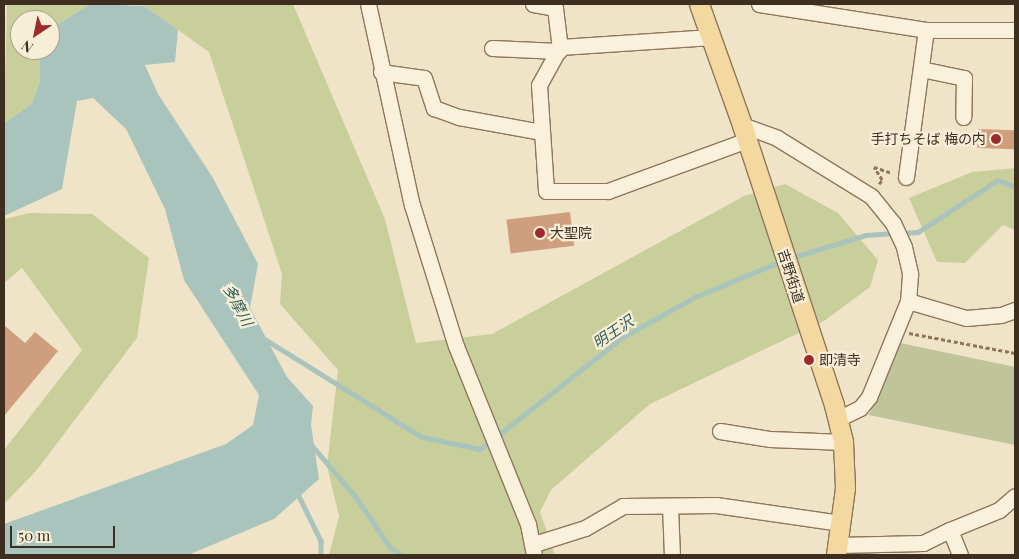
<!DOCTYPE html>
<meta charset="utf-8">
<style>
body{margin:0}
#map{position:relative;width:1019px;height:559px;overflow:hidden;background:#f0e4c8;font-family:"Playfair Display","Noto Sans JP",serif}
div>[style]{position:absolute}
.green>*{inset:0;background:#c9cf9b}
.cemetery>*{inset:0;background:#bfc49a}
.water>*{inset:0;background:#a9c4bc}
.stream>*{height:4.5px;margin:-2.25px;padding:0 2.25px;transform-origin:2.25px;border-radius:2.25px;background:#a9c4bc}
.building>*{inset:0;background:#cf9f7d;transform-origin:0 0}
.path>*{height:2.5px;margin-top:-1.25px;transform-origin:0;background:repeating-linear-gradient(90deg,#8d765c 0 4px,transparent 0 6.5px)}
.roads{filter:drop-shadow(1px 0 #8d765c) drop-shadow(-1px 0 #8d765c) drop-shadow(0 1px #8d765c) drop-shadow(0 -1px #8d765c)}
.minor>*{height:15px;margin:-7.5px;padding:0 7.5px;transform-origin:7.5px;border-radius:7.5px;background:#faf1dc}
.major>*{height:19px;margin:-9.5px;padding:0 9.5px;transform-origin:9.5px;border-radius:9.5px;background:#f3d9a0}
.dots>*{width:14px;height:14px;translate:-50% -50%;box-sizing:border-box;border:2px solid #f7eed8;border-radius:50%}
span{translate:-50% -50%;white-space:nowrap;text-align:center;line-height:1.15;-webkit-text-stroke:4.5px #f7eed8;paint-order:stroke}
.poi-label{font-size:14px;color:#3d2e20}
.right{translate:-100% -50%;text-align:right}
.left{translate:0 -50%;text-align:left}
.street-label{font-size:14px;color:#3d2e20}
.water-label{font-size:15px;color:#2f5d5a;font-style:italic}
.frame{position:absolute;inset:0;border:5px solid #3d2e20;pointer-events:none}
.north{position:absolute;left:10px;top:10px;width:50px;height:50px;box-sizing:border-box;background:#f7eed8;border:1px solid #ada18e;border-radius:50%;rotate:214deg;font-size:14px;font-weight:700;line-height:20px;text-align:center;color:#3d2e20}
.north::after{content:'';display:block;margin:auto;width:18px;height:22px;background:#9e2a2b;clip-path:polygon(50% 0,100% 100%,50% 72%,0 100%)}
.scale{position:absolute;left:10px;top:526px;width:105px;height:22px;box-sizing:border-box;border:2px solid #3d2e20;border-top:0;padding-left:6px;font-size:15px;line-height:18px;white-space:nowrap;color:#3d2e20;-webkit-text-stroke:4px #f7eed8;paint-order:stroke}
</style>
<div id="map">
<div class="green">
<i style="clip-path:polygon(7px 4px,90px 4px,50px 29px,50px 20px,20px 20px,20px 50px,40px 50px,40px 81px,32px 103px,4px 124px)"></i>
<i style="clip-path:polygon(136px 4px,293px 4px,385px 219px,416px 343px,492px 334px,744px 196px,785px 184px,838px 213px,878px 260px,870px 287px,824px 321px,650px 404px,551px 490px,540px 512px,555px 555px,329px 555px,339px 516px,327px 466px,338px 370px,280px 304px,282px 274px,209px 52px,144px 6px)"></i>
<i style="clip-path:polygon(1015px 168px,1015px 230px,1003px 225px,965px 263px,937px 262px,909px 198px,972px 172px)"></i>
<i style="clip-path:polygon(30px 213px,92px 214px,149px 258px,137px 338px,36px 471px,4px 504px,4px 450px,82px 350px,22px 268px,4px 283px,4px 219px)"></i>
</div>
<div class="cemetery">
<i style="clip-path:polygon(900px 343px,1015px 367px,1015px 445px,869px 415px)"></i>
</div>
<div class="water">
<i style="clip-path:polygon(90px 4px,144px 6px,178px 30px,175px 62px,145px 65px,158px 94px,213px 178px,258px 264px,250px 308px,287px 377px,313px 406px,311px 425px,319px 479px,274px 519px,188px 555px,4px 555px,4px 524px,226px 444px,253px 425px,259px 395px,184px 280px,165px 209px,126px 129px,93px 98px,77px 101px,62px 189px,4px 216px,4px 124px,32px 103px,40px 81px,40px 50px,50px 50px,50px 29px)"></i>
</div>
<div class="stream">
<i style="left:901px;top:233px;width:17px;rotate:-3deg"></i>
<i style="left:918px;top:232px;width:95px;rotate:-33deg"></i>
<i style="left:998px;top:180px;width:18px;rotate:22deg"></i>
<i style="left:790px;top:258px;width:79px;rotate:-16.8deg"></i>
<i style="left:866px;top:235px;width:27px;rotate:-4deg"></i>
<i style="left:263px;top:338px;width:187px;rotate:31.9deg"></i>
<i style="left:422px;top:437px;width:59px;rotate:11.7deg"></i>
<i style="left:480px;top:449px;width:14px;rotate:-36deg"></i>
<i style="left:497px;top:436px;width:160px;rotate:-38.2deg"></i>
<i style="left:623px;top:337px;width:82px;rotate:-29.1deg"></i>
<i style="left:695px;top:297px;width:94px;rotate:-22.5deg"></i>
<i style="left:310px;top:443px;width:71px;rotate:49.6deg"></i>
<i style="left:356px;top:497px;width:60px;rotate:55.8deg"></i>
<i style="left:390px;top:547px;width:14px;rotate:34deg"></i>
<i style="left:297px;top:492px;width:55px;rotate:63.9deg"></i>
<i style="left:321px;top:541px;width:14px;rotate:90deg"></i>
</div>
<div class="building">
<i style="left:978px;top:129px;width:37px;height:19px;rotate:2deg"></i>
<i style="left:570px;top:212px;width:34px;height:64px;rotate:83deg"></i>
<i style="clip-path:polygon(4px 325px,25px 343px,35px 332px,58px 351px,4px 416px)"></i>
</div>
<div class="path">
<i style="left:879px;top:184px;width:5px;rotate:-53deg"></i>
<i style="left:882px;top:180px;width:15px;rotate:-122deg"></i>
<i style="left:874px;top:167px;width:19px;rotate:18deg"></i>
<i style="left:909px;top:333px;width:108px;rotate:10.7deg"></i>
</div>
<div class="roads">
<div class="minor">
<i style="left:368px;top:4px;width:206px;rotate:77.7deg"></i>
<i style="left:412px;top:205px;width:148px;rotate:72.7deg"></i>
<i style="left:456px;top:346px;width:192px;rotate:68deg"></i>
<i style="left:528px;top:524px;width:32px;rotate:79deg"></i>
<i style="left:533px;top:4px;width:22px;rotate:10deg"></i>
<i style="left:555px;top:8px;width:39px;rotate:83deg"></i>
<i style="left:560px;top:47px;width:43px;rotate:118.9deg"></i>
<i style="left:539px;top:85px;width:106px;rotate:86.2deg"></i>
<i style="left:546px;top:191px;width:62px"></i>
<i style="left:608px;top:191px;width:148px;rotate:-20.1deg"></i>
<i style="left:759px;top:4px;width:169px;rotate:8.8deg"></i>
<i style="left:926px;top:30px;width:89px"></i>
<i style="left:560px;top:47px;width:152px;rotate:-3.8deg"></i>
<i style="left:492px;top:48px;width:67px;rotate:2.6deg"></i>
<i style="left:921px;top:69px;width:44px;rotate:11.8deg"></i>
<i style="left:964px;top:78px;width:39px;rotate:91deg"></i>
<i style="left:381px;top:72px;width:43px;rotate:7.9deg"></i>
<i style="left:424px;top:78px;width:32px;rotate:72deg"></i>
<i style="left:434px;top:108px;width:27px;rotate:20deg"></i>
<i style="left:459px;top:117px;width:83px;rotate:10.4deg"></i>
<i style="left:742px;top:125px;width:37px;rotate:20deg"></i>
<i style="left:777px;top:138px;width:110px;rotate:31.7deg"></i>
<i style="left:871px;top:196px;width:35px;rotate:51deg"></i>
<i style="left:893px;top:223px;width:26px;rotate:65deg"></i>
<i style="left:904px;top:247px;width:28px;rotate:77deg"></i>
<i style="left:910px;top:274px;width:27px;rotate:94deg"></i>
<i style="left:908px;top:301px;width:104px;rotate:112.1deg"></i>
<i style="left:869px;top:397px;width:14px;rotate:129deg"></i>
<i style="left:860px;top:408px;width:25px;rotate:154deg"></i>
<i style="left:906px;top:177px;width:148px;rotate:-82.3deg"></i>
<i style="left:908px;top:301px;width:60px;rotate:16.3deg"></i>
<i style="left:966px;top:318px;width:35px;rotate:-5deg"></i>
<i style="left:1001px;top:315px;width:15px;rotate:-20deg"></i>
<i style="left:720px;top:431px;width:51px;rotate:9.1deg"></i>
<i style="left:770px;top:439px;width:73px;rotate:2.4deg"></i>
<i style="left:670px;top:506px;width:49px;rotate:87.7deg"></i>
<i style="left:950px;top:530px;width:53px;rotate:-22.2deg"></i>
<i style="left:999px;top:510px;width:21px;rotate:-41deg"></i>
<i style="left:534px;top:544px;width:53px;rotate:-17.4deg"></i>
<i style="left:585px;top:528px;width:44px;rotate:-30.1deg"></i>
<i style="left:623px;top:506px;width:93px;rotate:-0.6deg"></i>
<i style="left:716px;top:505px;width:126px;rotate:8.2deg"></i>
<i style="left:838px;top:545px;width:85px;rotate:-1.3deg"></i>
<i style="left:923px;top:543px;width:30px;rotate:-26deg"></i>
<i style="left:950px;top:530px;width:27px;rotate:68deg"></i>
</div>
<div class="major">
<i style="left:699px;top:4px;width:128px;rotate:70.4deg"></i>
<i style="left:742px;top:125px;width:295px;rotate:71.8deg"></i>
<i style="left:834px;top:405px;width:38px;rotate:76deg"></i>
<i style="left:843px;top:442px;width:46px;rotate:87.5deg"></i>
<i style="left:845px;top:488px;width:68px;rotate:97.7deg"></i>
</div>
</div>
<div class="dots">
<i style="left:996px;top:139px;background:#9e2a2b"></i>
<i style="left:540px;top:233px;background:#9e2a2b"></i>
<i style="left:809px;top:360px;background:#9e2a2b"></i>
</div>
<div class="poi-label">
<span class="right" style="left:986px;top:139px">手打ちそば 梅の内</span>
<span class="left" style="left:550px;top:233px">大聖院</span>
<span class="left" style="left:819px;top:360px">即清寺</span>
</div>
<div class="street-label">
<span style="left:791px;top:276px;rotate:72deg">吉野街道</span>
</div>
<div class="water-label">
<span style="left:238px;top:305px;rotate:62deg">多摩川</span>
<span style="left:613px;top:332px;rotate:-34deg">明王沢</span>
</div>
<div class="frame"></div>
<div class="north">N</div>
<div class="scale">50 m</div>
</div>
